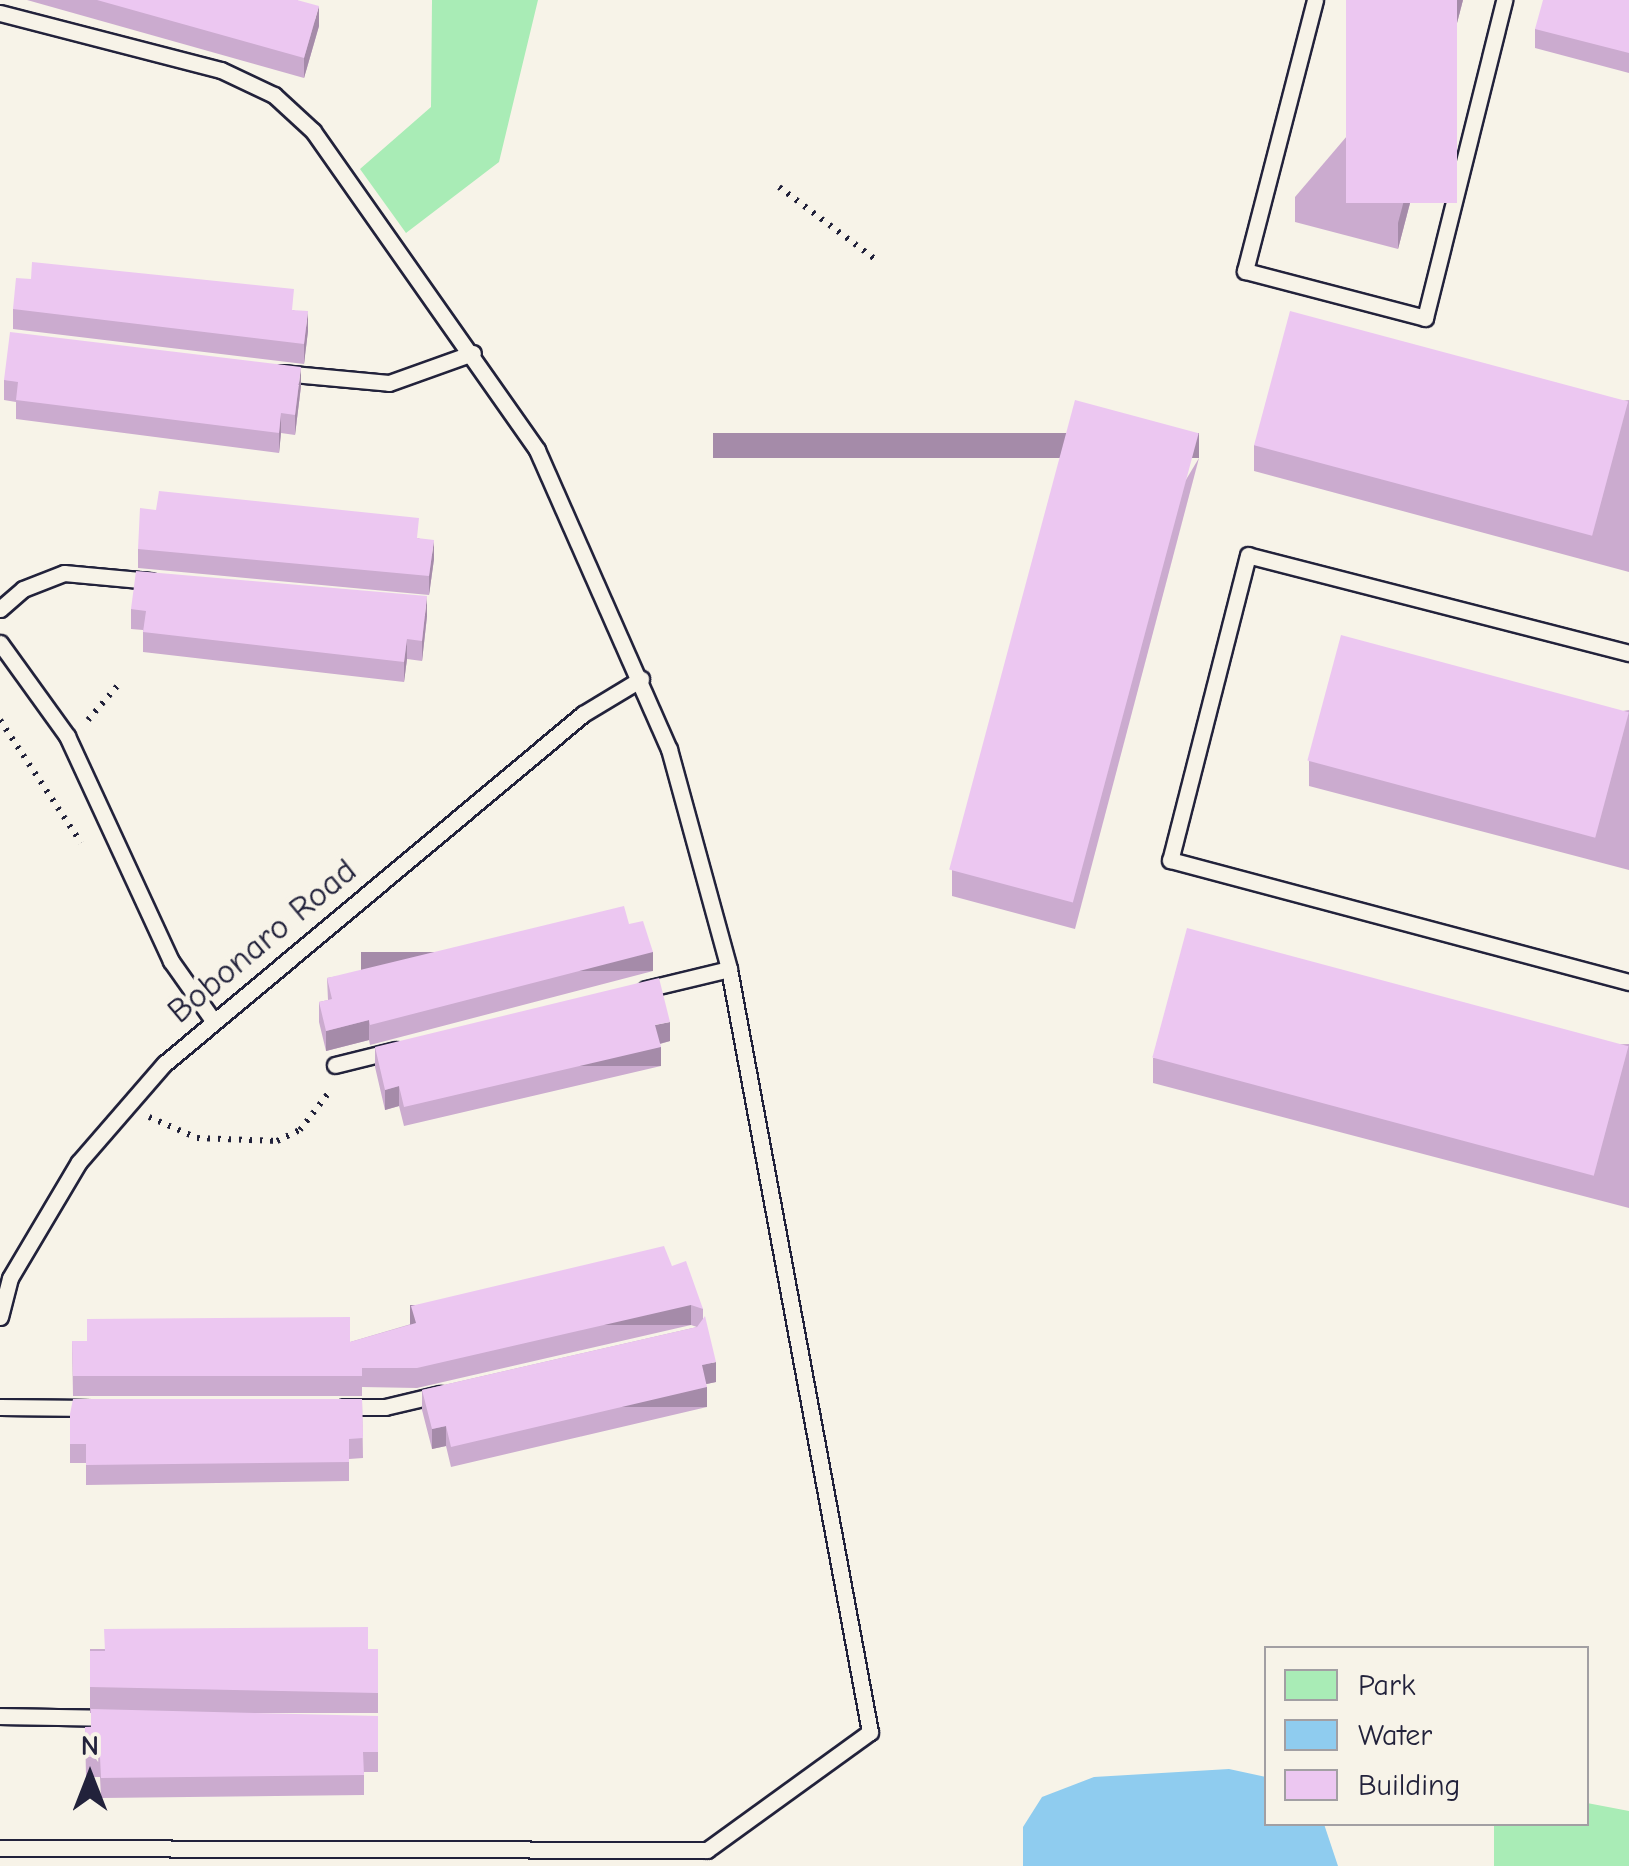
<!DOCTYPE html>
<style>
body{margin:0}
#map{position:relative;width:1629px;height:1866px;overflow:hidden;background:#f7f3e8;font-family:"Comic Neue",sans-serif}
div>[style]{position:absolute}
.green>*{inset:0;background:#a9ecb6}
.water>*{inset:0;background:#8fccef}
.path>*{height:6px;margin-top:-3px;transform-origin:0;background:repeating-linear-gradient(90deg,#22223b 0 2.5px,transparent 0 10.5px)}
.roads{filter:drop-shadow(2px 0 #22223b) drop-shadow(-2px 0 #22223b) drop-shadow(0 2px #22223b) drop-shadow(0 -2px #22223b)}
.service>*{height:15px;margin:-7.5px;padding:0 7.5px;transform-origin:7.5px;border-radius:7.5px;background:#f7f3e8}
.wall>*{inset:0;background:#cbabcf;transform-origin:0 0}
.shaded-wall>*{inset:0;background:#a58ba9;transform-origin:0 0}
.building>*{inset:0;background:#ecc7f1;transform-origin:0 0}
span{translate:-50% -50%;white-space:nowrap;text-align:center;line-height:1.15;-webkit-text-stroke:9px #f7f3e8;paint-order:stroke}
.street-label{font-size:35px;color:#22223b}
.legend{position:absolute;left:1264px;top:1646px;width:325px;height:180px;box-sizing:border-box;background:#f7f3e8;border:2px solid #a29fa3;margin:0;padding:12px 18px;list-style:none;font-size:30px;color:#22223b}
.legend li{display:flex;align-items:center;gap:20px;height:50px}
.legend b{width:50px;border:2px solid #a29fa3}
.north{position:absolute;left:40px;top:1726px;width:100px;height:100px;-webkit-text-stroke:8px #f7f3e8;paint-order:stroke;rotate:0deg;font-size:28px;font-weight:700;line-height:40px;text-align:center;color:#22223b}
.north::after{content:'';display:block;margin:auto;width:35px;height:45px;background:#22223b;clip-path:polygon(50% 0,100% 100%,50% 72%,0 100%)}
</style>
<div id="map">
<div class="green">
<i style="clip-path:polygon(432px 0,538px 0,499px 162px,406px 233px,360px 169px,431px 107px)"></i>
<i style="clip-path:polygon(1587px 1803px,1629px 1811px,1629px 1866px,1494px 1866px,1494px 1824px,1586px 1824px)"></i>
</div>
<div class="water">
<i style="clip-path:polygon(1229px 1769px,1266px 1777px,1266px 1824px,1324px 1824px,1338px 1866px,1023px 1866px,1023px 1827px,1042px 1797px,1094px 1777px)"></i>
</div>
<div class="path">
<i style="left:779px;top:187px;width:125px;rotate:36.9deg"></i>
<i style="left:0;top:720px;width:147px;rotate:56.6deg"></i>
<i style="left:88px;top:720px;width:48px;rotate:-49.3deg"></i>
<i style="left:149px;top:1117px;width:52px;rotate:23.6deg"></i>
<i style="left:197px;top:1138px;width:80px;rotate:2.1deg"></i>
<i style="left:277px;top:1141px;width:25px;rotate:-26deg"></i>
<i style="left:300px;top:1130px;width:49px;rotate:-52.4deg"></i>
</div>
<div class="roads">
<div class="service">
<i style="left:1315px;top:0;width:280px;rotate:104.5deg"></i>
<i style="left:1245px;top:271px;width:186px;rotate:14.6deg"></i>
<i style="left:1425px;top:318px;width:328px;rotate:-76deg"></i>
<i style="left:0;top:13px;width:228px;rotate:14.5deg"></i>
<i style="left:221px;top:70px;width:59px;rotate:25.3deg"></i>
<i style="left:274px;top:95px;width:53px;rotate:42.7deg"></i>
<i style="left:313px;top:131px;width:390px;rotate:54.9deg"></i>
<i style="left:537px;top:450px;width:327px;rotate:66.2deg"></i>
<i style="left:669px;top:749px;width:228px;rotate:74.7deg"></i>
<i style="left:729px;top:969px;width:776px;rotate:79.53deg"></i>
<i style="left:870px;top:1732px;width:201px;rotate:144.1deg"></i>
<i style="left:707px;top:1850px;width:707px;rotate:-179.84deg"></i>
<i style="left:282px;top:373px;width:107px;rotate:5.3deg"></i>
<i style="left:389px;top:383px;width:89px;rotate:-19.7deg"></i>
<i style="left:0;top:609px;width:30px;rotate:-41deg"></i>
<i style="left:23px;top:589px;width:44px;rotate:-21.3deg"></i>
<i style="left:64px;top:573px;width:87px;rotate:5.3deg"></i>
<i style="left:0;top:643px;width:115px;rotate:54.2deg"></i>
<i style="left:67px;top:736px;width:248px;rotate:65.2deg"></i>
<i style="left:171px;top:961px;width:71px;rotate:54.7deg"></i>
<i style="left:1629px;top:653px;width:393px;rotate:-165.6deg"></i>
<i style="left:1248px;top:555px;width:315px;rotate:104.3deg"></i>
<i style="left:1170px;top:860px;width:475px;rotate:14.9deg"></i>
<i style="left:646px;top:989px;width:85px;rotate:-13.5deg"></i>
<i style="left:335px;top:1065px;width:62px;rotate:-14deg"></i>
<i style="left:0;top:1317px;width:40px;rotate:-75.6deg"></i>
<i style="left:10px;top:1278px;width:135px;rotate:-59.3deg"></i>
<i style="left:79px;top:1162px;width:130px;rotate:-49.1deg"></i>
<i style="left:164px;top:1064px;width:546px;rotate:-39.87deg"></i>
<i style="left:583px;top:714px;width:68px;rotate:-31.1deg"></i>
<i style="left:0;top:1407px;width:91px;rotate:0.6deg"></i>
<i style="left:344px;top:1407px;width:41px"></i>
<i style="left:385px;top:1407px;width:57px;rotate:-13.3deg"></i>
<i style="left:0;top:1716px;width:111px;rotate:1deg"></i>
</div>
</div>
<div class="wall">
<i style="clip-path:polygon(27px 0,297px 0,319px 26px,304px 78px)"></i>
<i style="clip-path:polygon(1463px 0,1398px 249px,1295px 222px,1295px 197px)"></i>
<i style="clip-path:polygon(1629px 0,1629px 73px,1535px 48px,1535px 29px)"></i>
<i style="clip-path:polygon(13px 309px,294px 310px,308px 331px,304px 364px,13px 329px)"></i>
<i style="clip-path:polygon(4px 380px,301px 386px,295px 435px,281px 433px,279px 453px,16px 419px,16px 402px,4px 400px)"></i>
<i style="clip-path:polygon(1629px 400px,1629px 572px,1254px 471px,1254px 445px)"></i>
<i style="clip-path:polygon(1199px 458px,1075px 929px,952px 896px,952px 870px)"></i>
<i style="clip-path:polygon(419px 538px,434px 559px,429px 595px,138px 568px,138px 549px)"></i>
<i style="clip-path:polygon(131px 609px,427px 616px,422px 661px,407px 659px,404px 682px,143px 652px,143px 630px,131px 629px)"></i>
<i style="clip-path:polygon(1629px 710px,1629px 870px,1309px 786px,1309px 761px)"></i>
<i style="clip-path:polygon(629px 924px,653px 971px,370px 1045px,369px 1040px,326px 1051px,319px 1022px,319px 1002px,328px 1000px,327px 978px)"></i>
<i style="clip-path:polygon(670px 1041px,660px 1044px,661px 1066px,404px 1126px,399px 1106px,385px 1110px,375px 1067px,375px 1047px)"></i>
<i style="clip-path:polygon(1629px 1044px,1629px 1208px,1153px 1083px,1153px 1058px)"></i>
<i style="clip-path:polygon(672px 1266px,703px 1309px,703px 1319px,716px 1382px,706px 1384px,707px 1407px,451px 1467px,446px 1446px,432px 1449px,422px 1410px,422px 1390px,697px 1327px,691px 1325px,417px 1388px,362px 1387px,362px 1396px,73px 1396px,72px 1341px,350px 1342px,411px 1324px,411px 1306px)"></i>
<i style="clip-path:polygon(362px 1399px,363px 1458px,349px 1459px,349px 1481px,86px 1485px,86px 1463px,70px 1463px,70px 1414px)"></i>
<i style="left:378px;top:1649px;width:64px;height:288px;rotate:90deg"></i>
<i style="clip-path:polygon(378px 1716px,378px 1772px,364px 1772px,364px 1795px,101px 1798px,100px 1777px,86px 1777px,85px 1727px)"></i>
</div>
<div class="shaded-wall">
<i style="clip-path:polygon(1457px 0,1463px 0,1398px 249px,1398px 223px)"></i>
<i style="clip-path:polygon(319px 6px,319px 26px,304px 78px,304px 58px)"></i>
<i style="clip-path:polygon(308px 311px,308px 331px,304px 364px,304px 344px)"></i>
<i style="clip-path:polygon(301px 367px,301px 386px,295px 435px,295px 415px)"></i>
<i style="clip-path:polygon(281px 413px,281px 433px,279px 453px,279px 433px)"></i>
<i style="left:1199px;top:433px;width:25px;height:486px;rotate:90deg"></i>
<i style="clip-path:polygon(434px 540px,434px 559px,429px 595px,429px 576px)"></i>
<i style="clip-path:polygon(427px 596px,427px 616px,422px 661px,422px 641px)"></i>
<i style="clip-path:polygon(407px 639px,407px 659px,404px 682px,404px 662px)"></i>
<i style="left:653px;top:952px;width:19px;height:292px;rotate:90deg"></i>
<i style="clip-path:polygon(369px 1020px,369px 1040px,326px 1051px,326px 1031px)"></i>
<i style="clip-path:polygon(670px 1022px,670px 1041px,655px 1045px,655px 1025px)"></i>
<i style="left:661px;top:1047px;width:19px;height:264px;rotate:90deg"></i>
<i style="clip-path:polygon(399px 1086px,399px 1106px,385px 1110px,385px 1090px)"></i>
<i style="left:691px;top:1305px;width:20px;height:281px;rotate:90deg"></i>
<i style="clip-path:polygon(716px 1362px,716px 1382px,702px 1385px,702px 1365px)"></i>
<i style="left:707px;top:1387px;width:20px;height:263px;rotate:90deg"></i>
<i style="clip-path:polygon(446px 1426px,446px 1446px,432px 1449px,432px 1429px)"></i>
</div>
<div class="building">
<i style="clip-path:polygon(97px 0,297px 0,319px 6px,304px 58px)"></i>
<i style="left:1346px;top:0;width:111px;height:203px"></i>
<i style="clip-path:polygon(1543px 0,1629px 0,1629px 53px,1535px 29px)"></i>
<i style="clip-path:polygon(32px 262px,294px 289px,292px 310px,308px 311px,304px 344px,13px 309px,16px 278px,31px 279px)"></i>
<i style="left:1290px;top:311px;width:350px;height:139px;rotate:15deg"></i>
<i style="clip-path:polygon(10px 332px,301px 367px,295px 415px,281px 413px,279px 433px,16px 400px,18px 382px,4px 380px)"></i>
<i style="left:1075px;top:400px;width:128px;height:486px;rotate:15deg"></i>
<i style="clip-path:polygon(159px 491px,419px 518px,417px 538px,434px 540px,429px 576px,138px 549px,140px 508px,156px 510px)"></i>
<i style="clip-path:polygon(136px 571px,427px 596px,422px 641px,407px 639px,404px 662px,143px 632px,146px 611px,131px 609px)"></i>
<i style="left:1341px;top:635px;width:298px;height:130px;rotate:15deg"></i>
<i style="clip-path:polygon(624px 906px,629px 924px,643px 921px,653px 952px,370px 1025px,369px 1020px,326px 1031px,319px 1002px,332px 999px,327px 978px)"></i>
<i style="left:1187px;top:928px;width:457px;height:134px;rotate:15deg"></i>
<i style="clip-path:polygon(659px 978px,670px 1022px,655px 1025px,661px 1047px,404px 1107px,399px 1086px,385px 1090px,375px 1047px)"></i>
<i style="clip-path:polygon(664px 1246px,672px 1266px,686px 1261px,703px 1309px,691px 1305px,417px 1368px,362px 1368px,362px 1376px,73px 1376px,72px 1341px,87px 1341px,87px 1319px,350px 1317px,350px 1342px,416px 1323px,411px 1306px)"></i>
<i style="clip-path:polygon(705px 1316px,716px 1362px,702px 1365px,707px 1387px,451px 1447px,446px 1426px,432px 1429px,422px 1390px,697px 1327px)"></i>
<i style="clip-path:polygon(73px 1399px,362px 1399px,363px 1438px,349px 1439px,349px 1462px,86px 1465px,86px 1444px,70px 1444px,70px 1414px)"></i>
<i style="clip-path:polygon(368px 1627px,368px 1649px,378px 1649px,378px 1693px,90px 1687px,90px 1651px,105px 1651px,104px 1629px)"></i>
<i style="clip-path:polygon(91px 1709px,378px 1716px,378px 1752px,363px 1752px,364px 1775px,101px 1778px,100px 1757px,86px 1757px,85px 1727px,91px 1727px)"></i>
</div>
<div class="street-label">
<span style="left:262px;top:941px;rotate:-40deg">Bobonaro Road</span>
</div>
<ul class="legend">
<li><b style="height:28px;background:#a9ecb6"></b>Park</li>
<li><b style="height:28px;background:#8fccef"></b>Water</li>
<li><b style="height:28px;background:#ecc7f1"></b>Building</li>
</ul>
<div class="north">N</div>
</div>
